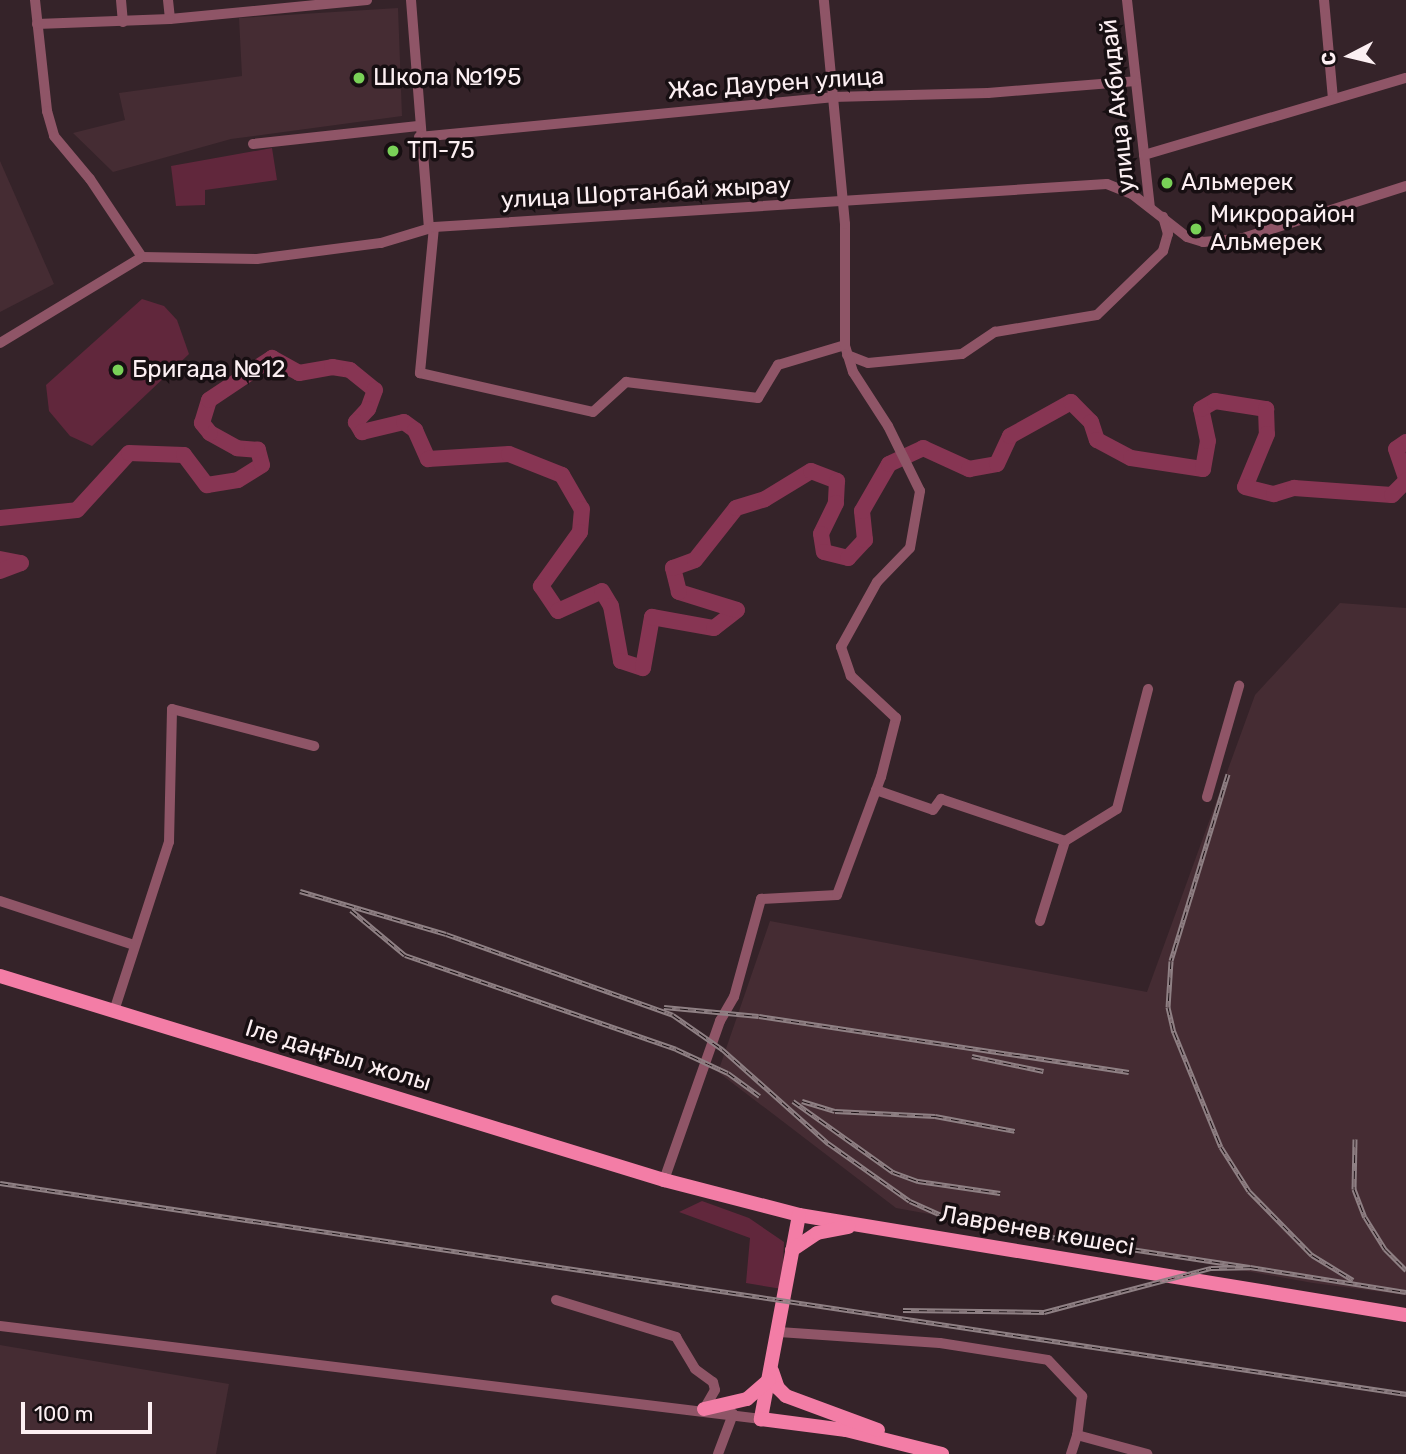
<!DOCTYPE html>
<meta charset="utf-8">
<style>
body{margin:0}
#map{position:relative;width:1406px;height:1454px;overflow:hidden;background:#352329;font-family:Rubik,sans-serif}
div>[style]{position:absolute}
.built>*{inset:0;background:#452c33}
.green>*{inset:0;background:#61273c}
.river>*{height:16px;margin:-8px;padding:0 8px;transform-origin:8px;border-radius:8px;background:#873553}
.minor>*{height:10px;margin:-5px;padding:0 5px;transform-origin:5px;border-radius:5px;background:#8f5567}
.major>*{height:14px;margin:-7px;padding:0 7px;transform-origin:7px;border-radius:7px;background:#f37da6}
.rail>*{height:5px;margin-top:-2.5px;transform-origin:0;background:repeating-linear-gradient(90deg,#170f12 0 8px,#8f8084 0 16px);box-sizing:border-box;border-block:2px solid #8f8084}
.dots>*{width:19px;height:19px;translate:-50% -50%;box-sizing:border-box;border:4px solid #170f12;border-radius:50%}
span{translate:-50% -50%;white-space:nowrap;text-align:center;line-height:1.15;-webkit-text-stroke:7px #170f12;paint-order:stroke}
.poi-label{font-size:24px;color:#fceff2}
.left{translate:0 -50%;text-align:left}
.street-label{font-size:24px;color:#fceff2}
.north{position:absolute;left:1315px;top:21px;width:70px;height:70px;-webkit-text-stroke:5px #170f12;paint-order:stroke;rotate:263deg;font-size:19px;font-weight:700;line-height:28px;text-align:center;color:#fceff2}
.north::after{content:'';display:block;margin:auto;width:24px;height:32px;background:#fceff2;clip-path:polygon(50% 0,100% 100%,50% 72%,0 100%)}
.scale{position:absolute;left:21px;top:1402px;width:131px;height:32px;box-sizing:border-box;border:4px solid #fceff2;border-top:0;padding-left:9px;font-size:21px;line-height:24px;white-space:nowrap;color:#fceff2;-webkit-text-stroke:5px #170f12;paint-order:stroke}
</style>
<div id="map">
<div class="built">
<i style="clip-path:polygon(398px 8px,402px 116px,231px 139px,113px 172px,73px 133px,125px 120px,119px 93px,242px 76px,239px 18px)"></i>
<i style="clip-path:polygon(0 161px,54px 284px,0 312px)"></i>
<i style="clip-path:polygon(1340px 603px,1406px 608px,1406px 1295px,1313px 1283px,896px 1208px,718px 1072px,770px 921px,1147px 992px,1255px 695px)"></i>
<i style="clip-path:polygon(0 1345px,229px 1384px,216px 1454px,0 1454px)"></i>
</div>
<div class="green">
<i style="clip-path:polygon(272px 148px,277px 180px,205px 190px,205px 205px,176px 206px,171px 166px)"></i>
<i style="clip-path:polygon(142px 299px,164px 306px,177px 320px,189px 354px,92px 446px,70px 436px,49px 411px,46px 385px)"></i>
<i style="clip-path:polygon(702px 1201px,749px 1218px,784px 1242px,782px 1289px,746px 1283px,750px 1238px,679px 1212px)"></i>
</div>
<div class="river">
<i style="left:1406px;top:442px;width:12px;rotate:145deg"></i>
<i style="left:1396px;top:449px;width:31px;rotate:71deg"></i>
<i style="left:0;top:518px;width:77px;rotate:-5.9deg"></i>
<i style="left:77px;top:510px;width:77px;rotate:-47.6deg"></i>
<i style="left:129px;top:453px;width:55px;rotate:2.1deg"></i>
<i style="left:184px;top:455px;width:38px;rotate:53deg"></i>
<i style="left:207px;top:485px;width:31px;rotate:-9deg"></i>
<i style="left:238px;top:480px;width:28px;rotate:-32deg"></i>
<i style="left:262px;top:465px;width:16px;rotate:-105deg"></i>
<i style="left:258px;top:450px;width:21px;rotate:-175deg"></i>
<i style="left:237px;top:448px;width:31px;rotate:-151deg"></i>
<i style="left:210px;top:433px;width:13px;rotate:-129deg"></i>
<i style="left:202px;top:423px;width:24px;rotate:-73deg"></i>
<i style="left:209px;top:400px;width:76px;rotate:-33.7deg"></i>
<i style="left:272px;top:358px;width:31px;rotate:29deg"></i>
<i style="left:299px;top:373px;width:34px;rotate:-10deg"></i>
<i style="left:332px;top:367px;width:18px;rotate:9deg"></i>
<i style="left:350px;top:370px;width:32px;rotate:39deg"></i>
<i style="left:375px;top:390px;width:20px;rotate:110deg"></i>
<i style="left:368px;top:409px;width:18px;rotate:133deg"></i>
<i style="left:356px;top:422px;width:12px;rotate:59deg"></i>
<i style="left:362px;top:432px;width:43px;rotate:-13.4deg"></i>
<i style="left:404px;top:422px;width:14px;rotate:36deg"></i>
<i style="left:415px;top:430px;width:32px;rotate:66deg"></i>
<i style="left:428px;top:459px;width:81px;rotate:-3.5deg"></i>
<i style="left:509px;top:454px;width:57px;rotate:21.6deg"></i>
<i style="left:562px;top:475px;width:39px;rotate:60deg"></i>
<i style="left:582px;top:509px;width:23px;rotate:95deg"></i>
<i style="left:580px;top:532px;width:67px;rotate:125.8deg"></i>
<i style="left:541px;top:586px;width:30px;rotate:56deg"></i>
<i style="left:558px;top:611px;width:48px;rotate:-24.4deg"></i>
<i style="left:602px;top:591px;width:17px;rotate:59deg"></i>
<i style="left:611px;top:606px;width:56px;rotate:79.7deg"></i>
<i style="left:621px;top:661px;width:23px;rotate:18deg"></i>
<i style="left:643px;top:668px;width:52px;rotate:-80deg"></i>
<i style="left:652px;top:617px;width:63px;rotate:10.1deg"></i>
<i style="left:714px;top:628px;width:29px;rotate:-38deg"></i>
<i style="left:737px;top:610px;width:61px;rotate:-162.8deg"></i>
<i style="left:679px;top:592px;width:25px;rotate:-104deg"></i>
<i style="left:673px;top:568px;width:23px;rotate:-20deg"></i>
<i style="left:695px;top:560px;width:66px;rotate:-51.7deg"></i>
<i style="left:736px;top:508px;width:30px;rotate:-17deg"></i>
<i style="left:765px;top:499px;width:54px;rotate:-31.3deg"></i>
<i style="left:811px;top:471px;width:28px;rotate:21deg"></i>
<i style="left:837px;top:481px;width:22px;rotate:93deg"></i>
<i style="left:836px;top:503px;width:34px;rotate:116deg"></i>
<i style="left:821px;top:534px;width:18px;rotate:81deg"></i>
<i style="left:824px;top:552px;width:25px;rotate:14deg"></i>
<i style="left:848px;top:558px;width:25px;rotate:-47deg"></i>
<i style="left:865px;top:540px;width:29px;rotate:-96deg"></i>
<i style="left:862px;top:511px;width:54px;rotate:-60.1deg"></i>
<i style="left:889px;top:464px;width:38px;rotate:-25deg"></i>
<i style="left:923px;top:448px;width:51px;rotate:24.5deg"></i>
<i style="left:969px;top:469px;width:28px;rotate:-10deg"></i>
<i style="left:997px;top:464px;width:31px;rotate:-65deg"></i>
<i style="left:1010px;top:436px;width:70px;rotate:-29.1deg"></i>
<i style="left:1071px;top:402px;width:28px;rotate:45deg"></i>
<i style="left:1091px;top:422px;width:19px;rotate:72deg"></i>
<i style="left:1097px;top:440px;width:38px;rotate:28deg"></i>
<i style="left:1131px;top:458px;width:73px;rotate:8.7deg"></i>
<i style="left:1203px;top:469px;width:28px;rotate:-80deg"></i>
<i style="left:1208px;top:441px;width:33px;rotate:-102deg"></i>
<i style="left:1201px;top:409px;width:16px;rotate:-30deg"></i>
<i style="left:1215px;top:401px;width:52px;rotate:8.9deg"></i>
<i style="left:1266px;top:409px;width:25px;rotate:88deg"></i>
<i style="left:1267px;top:434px;width:57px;rotate:112.5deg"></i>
<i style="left:1245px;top:487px;width:30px;rotate:14deg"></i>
<i style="left:1274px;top:494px;width:21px;rotate:-17deg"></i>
<i style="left:1294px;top:488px;width:98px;rotate:4.1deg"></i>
<i style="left:1392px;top:495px;width:20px;rotate:-45deg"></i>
<i style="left:0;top:559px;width:21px;rotate:11deg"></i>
<i style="left:21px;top:563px;width:22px;rotate:159deg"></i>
</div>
<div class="minor">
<i style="left:35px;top:0;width:112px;rotate:83.8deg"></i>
<i style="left:47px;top:111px;width:26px;rotate:74deg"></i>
<i style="left:54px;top:136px;width:56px;rotate:50.1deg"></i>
<i style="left:90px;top:179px;width:94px;rotate:56.3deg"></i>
<i style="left:121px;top:0;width:22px;rotate:85deg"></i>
<i style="left:168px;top:0;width:19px;rotate:84deg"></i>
<i style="left:170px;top:19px;width:198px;rotate:-5.5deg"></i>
<i style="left:411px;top:0;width:230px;rotate:85.5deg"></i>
<i style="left:1127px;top:0;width:208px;rotate:83.7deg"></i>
<i style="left:1324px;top:0;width:99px;rotate:84.8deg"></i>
<i style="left:37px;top:24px;width:133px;rotate:-2.2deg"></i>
<i style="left:419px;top:137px;width:415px;rotate:-5.5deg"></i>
<i style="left:832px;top:97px;width:156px;rotate:-1.5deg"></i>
<i style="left:988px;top:93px;width:148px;rotate:-4.6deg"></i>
<i style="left:253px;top:144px;width:166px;rotate:-6.2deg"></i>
<i style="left:1144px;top:155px;width:273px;rotate:-16.4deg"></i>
<i style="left:434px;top:227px;width:147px;rotate:95.5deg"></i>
<i style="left:420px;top:373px;width:177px;rotate:12.7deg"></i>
<i style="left:593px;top:412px;width:45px;rotate:-42.3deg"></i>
<i style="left:626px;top:382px;width:133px;rotate:6.9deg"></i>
<i style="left:758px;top:398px;width:39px;rotate:-59deg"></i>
<i style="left:778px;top:365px;width:70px;rotate:-16.6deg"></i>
<i style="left:0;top:343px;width:166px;rotate:-31.2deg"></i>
<i style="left:142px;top:257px;width:115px;rotate:1deg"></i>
<i style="left:257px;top:259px;width:125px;rotate:-7.4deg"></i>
<i style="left:381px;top:243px;width:55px;rotate:-16.8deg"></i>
<i style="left:434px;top:227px;width:674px;rotate:-3.66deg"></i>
<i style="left:1107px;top:184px;width:27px;rotate:22deg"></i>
<i style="left:1132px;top:194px;width:70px;rotate:38deg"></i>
<i style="left:1187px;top:237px;width:17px;rotate:17deg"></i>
<i style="left:1203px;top:242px;width:37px;rotate:-5deg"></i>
<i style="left:1240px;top:239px;width:174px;rotate:-17.7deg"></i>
<i style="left:847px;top:355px;width:22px;rotate:21deg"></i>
<i style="left:868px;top:363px;width:94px;rotate:-5.5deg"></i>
<i style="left:962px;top:354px;width:40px;rotate:-34deg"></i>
<i style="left:995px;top:332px;width:103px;rotate:-9.5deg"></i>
<i style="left:1097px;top:315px;width:92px;rotate:-44.1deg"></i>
<i style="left:1163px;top:251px;width:18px;rotate:-74deg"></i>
<i style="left:1168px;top:234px;width:18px;rotate:-106deg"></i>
<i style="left:876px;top:790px;width:60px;rotate:19.3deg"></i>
<i style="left:933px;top:810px;width:14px;rotate:-54deg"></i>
<i style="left:941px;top:799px;width:131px;rotate:18.7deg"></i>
<i style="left:1207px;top:797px;width:116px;rotate:-73.9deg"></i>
<i style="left:0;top:901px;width:141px;rotate:18.2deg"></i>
<i style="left:1040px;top:921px;width:84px;rotate:-72.6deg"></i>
<i style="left:1065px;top:841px;width:61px;rotate:-31.6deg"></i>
<i style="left:1117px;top:809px;width:124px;rotate:-75.5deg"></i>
<i style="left:114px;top:1011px;width:178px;rotate:-72deg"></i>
<i style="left:169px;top:842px;width:133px;rotate:-88.7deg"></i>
<i style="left:172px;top:709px;width:147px;rotate:14.6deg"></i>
<i style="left:664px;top:1180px;width:169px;rotate:-70.6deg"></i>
<i style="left:720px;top:1021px;width:28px;rotate:-60deg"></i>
<i style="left:734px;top:997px;width:102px;rotate:-74.6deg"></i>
<i style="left:761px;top:899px;width:76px;rotate:-3deg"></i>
<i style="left:837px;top:895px;width:126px;rotate:-69.6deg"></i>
<i style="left:881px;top:777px;width:61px;rotate:-75.7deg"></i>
<i style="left:896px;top:718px;width:62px;rotate:-137deg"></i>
<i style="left:851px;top:676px;width:31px;rotate:-109deg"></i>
<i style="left:841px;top:647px;width:74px;rotate:-61deg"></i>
<i style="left:877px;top:582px;width:47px;rotate:-45.9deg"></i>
<i style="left:910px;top:548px;width:58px;rotate:-80deg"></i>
<i style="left:920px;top:491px;width:72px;rotate:-116.2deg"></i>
<i style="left:888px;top:426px;width:64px;rotate:-122.9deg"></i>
<i style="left:853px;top:372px;width:28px;rotate:-107deg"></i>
<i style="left:845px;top:345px;width:121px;rotate:-90deg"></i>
<i style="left:845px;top:224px;width:225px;rotate:-95.4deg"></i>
<i style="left:556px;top:1300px;width:126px;rotate:17.1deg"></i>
<i style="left:676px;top:1337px;width:37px;rotate:59deg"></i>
<i style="left:695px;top:1369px;width:22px;rotate:36deg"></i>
<i style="left:713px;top:1382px;width:8px;rotate:76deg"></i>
<i style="left:715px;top:1390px;width:22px;rotate:120deg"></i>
<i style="left:0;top:1326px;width:767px;rotate:6.97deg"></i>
<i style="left:779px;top:1332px;width:161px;rotate:3.9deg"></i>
<i style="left:940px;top:1343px;width:109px;rotate:8.9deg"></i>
<i style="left:1048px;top:1360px;width:50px;rotate:46.6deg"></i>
<i style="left:1082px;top:1396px;width:39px;rotate:97deg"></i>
<i style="left:718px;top:1454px;width:43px;rotate:-69.4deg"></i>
<i style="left:1071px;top:1454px;width:20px;rotate:-72deg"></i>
<i style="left:1077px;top:1435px;width:73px;rotate:15.2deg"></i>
</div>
<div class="major">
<i style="left:0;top:976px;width:695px;rotate:17.08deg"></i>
<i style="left:664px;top:1180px;width:139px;rotate:14.5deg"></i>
<i style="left:799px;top:1215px;width:615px;rotate:9.36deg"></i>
<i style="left:799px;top:1215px;width:208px;rotate:100.6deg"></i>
<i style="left:761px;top:1419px;width:86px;rotate:7.4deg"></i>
<i style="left:846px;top:1430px;width:99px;rotate:14deg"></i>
<i style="left:792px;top:1250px;width:30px;rotate:-34deg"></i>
<i style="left:817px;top:1233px;width:32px;rotate:-11deg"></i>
<i style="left:772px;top:1371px;width:18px;rotate:71deg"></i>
<i style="left:778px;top:1388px;width:11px;rotate:45deg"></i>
<i style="left:786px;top:1396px;width:98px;rotate:20.3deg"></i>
<i style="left:704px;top:1409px;width:44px;rotate:-13.1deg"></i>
<i style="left:747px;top:1399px;width:29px;rotate:-41deg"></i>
</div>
<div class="rail">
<i style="left:1228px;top:774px;width:195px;rotate:107deg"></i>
<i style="left:1171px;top:961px;width:46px;rotate:93.7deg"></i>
<i style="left:1168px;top:1007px;width:26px;rotate:77deg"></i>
<i style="left:1174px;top:1032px;width:124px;rotate:67.8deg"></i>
<i style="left:1221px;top:1147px;width:52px;rotate:57.5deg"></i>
<i style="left:1249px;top:1191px;width:90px;rotate:45.5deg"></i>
<i style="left:1312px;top:1255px;width:48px;rotate:31.4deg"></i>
<i style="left:300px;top:891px;width:152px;rotate:16.4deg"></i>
<i style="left:446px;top:934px;width:241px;rotate:19.6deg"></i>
<i style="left:673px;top:1015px;width:60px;rotate:34.8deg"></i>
<i style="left:722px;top:1049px;width:142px;rotate:41.6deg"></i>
<i style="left:828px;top:1143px;width:100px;rotate:35.3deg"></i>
<i style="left:910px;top:1201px;width:54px;rotate:24.2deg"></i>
<i style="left:959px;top:1223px;width:294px;rotate:8.6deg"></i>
<i style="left:351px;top:910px;width:70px;rotate:39.8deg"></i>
<i style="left:405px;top:955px;width:287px;rotate:19.1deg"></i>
<i style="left:676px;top:1049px;width:57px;rotate:24.8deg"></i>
<i style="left:728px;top:1073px;width:39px;rotate:36deg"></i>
<i style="left:664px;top:1007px;width:95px;rotate:5.4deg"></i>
<i style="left:759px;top:1016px;width:374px;rotate:8.6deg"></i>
<i style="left:972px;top:1056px;width:73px;rotate:11.9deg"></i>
<i style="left:793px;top:1101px;width:123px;rotate:35.4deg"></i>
<i style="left:893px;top:1172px;width:27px;rotate:20deg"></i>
<i style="left:918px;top:1181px;width:83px;rotate:8.3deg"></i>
<i style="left:802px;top:1101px;width:34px;rotate:17deg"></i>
<i style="left:835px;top:1111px;width:100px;rotate:2.9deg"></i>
<i style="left:935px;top:1116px;width:81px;rotate:10.6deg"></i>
<i style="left:1355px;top:1139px;width:50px;rotate:91.1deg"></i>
<i style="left:1354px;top:1189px;width:30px;rotate:69deg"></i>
<i style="left:1365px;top:1217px;width:38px;rotate:58deg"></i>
<i style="left:1385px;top:1249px;width:30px;rotate:45deg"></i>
<i style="left:0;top:1183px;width:1422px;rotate:8.53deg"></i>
<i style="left:903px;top:1310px;width:141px;rotate:0.8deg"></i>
<i style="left:1044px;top:1312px;width:173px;rotate:-14.8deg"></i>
<i style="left:1211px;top:1268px;width:39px;rotate:-1deg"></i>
<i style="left:1250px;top:1267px;width:158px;rotate:9.1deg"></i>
</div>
<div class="dots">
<i style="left:359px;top:78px;background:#79d157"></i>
<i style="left:393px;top:151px;background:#79d157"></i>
<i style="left:1167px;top:183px;background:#79d157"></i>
<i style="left:1196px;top:229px;background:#79d157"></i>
<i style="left:118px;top:370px;background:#79d157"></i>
</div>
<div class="poi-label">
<span class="left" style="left:373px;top:78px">Школа №195</span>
<span class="left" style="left:407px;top:151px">ТП-75</span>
<span class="left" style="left:1181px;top:183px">Альмерек</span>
<span class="left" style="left:1210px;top:229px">Микрорайон<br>Альмерек</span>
<span class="left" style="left:132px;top:370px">Бригада №12</span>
</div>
<div class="street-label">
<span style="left:776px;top:84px;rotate:-4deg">Жас Даурен улица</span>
<span style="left:1118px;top:106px;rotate:-96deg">улица Акбидай</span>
<span style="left:646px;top:193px;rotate:-3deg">улица Шортанбай жырау</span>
<span style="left:338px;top:1056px;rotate:17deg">Іле даңғыл жолы</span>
<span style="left:1037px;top:1231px;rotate:10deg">Лавренев көшесі</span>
</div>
<div class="north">С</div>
<div class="scale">100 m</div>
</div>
